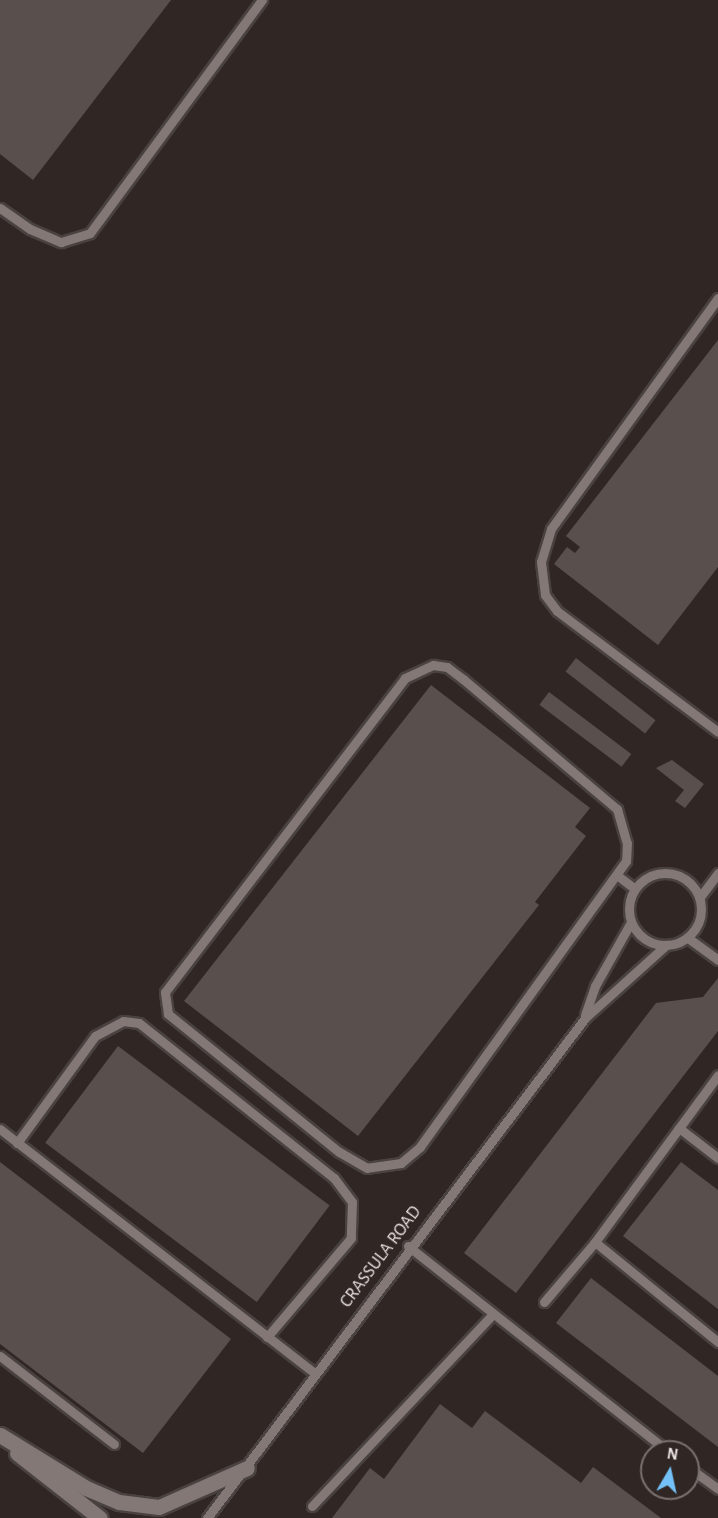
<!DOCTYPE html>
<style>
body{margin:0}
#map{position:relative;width:718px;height:1518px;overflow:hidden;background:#302725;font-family:"Alegreya Sans",sans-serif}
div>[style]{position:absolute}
.building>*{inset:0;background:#594f4d;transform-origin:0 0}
.roads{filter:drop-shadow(2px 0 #494240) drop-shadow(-2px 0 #494240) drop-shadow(0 2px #494240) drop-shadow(0 -2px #494240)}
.lane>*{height:9px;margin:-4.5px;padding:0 4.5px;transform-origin:4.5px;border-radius:4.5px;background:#837876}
.lane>.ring{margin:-4.5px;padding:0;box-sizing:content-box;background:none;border:9px solid #837876;border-radius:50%}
.secondary>*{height:15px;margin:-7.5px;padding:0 7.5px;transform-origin:7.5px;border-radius:7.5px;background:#837876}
span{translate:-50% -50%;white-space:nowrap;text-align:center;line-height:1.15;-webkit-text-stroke:6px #302725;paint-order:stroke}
.street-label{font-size:18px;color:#e6e0de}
.north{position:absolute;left:640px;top:1440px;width:60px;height:60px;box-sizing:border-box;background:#302725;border:2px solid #79716f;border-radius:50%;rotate:9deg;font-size:16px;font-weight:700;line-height:24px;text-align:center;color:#e6e0de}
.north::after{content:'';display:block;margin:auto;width:21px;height:27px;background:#73c1f6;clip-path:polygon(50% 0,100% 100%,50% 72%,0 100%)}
</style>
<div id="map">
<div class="building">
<i style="clip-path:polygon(0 0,171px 0,33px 180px,0 154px)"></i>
<i style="clip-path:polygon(718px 340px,718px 567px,658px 645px,554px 564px,567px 547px,575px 553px,580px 547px,566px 536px)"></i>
<i style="left:576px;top:658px;width:101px;height:17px;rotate:38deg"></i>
<i style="clip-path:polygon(431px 685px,590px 808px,575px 827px,586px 836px,535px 902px,539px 905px,358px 1136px,184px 1001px)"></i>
<i style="left:549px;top:692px;width:103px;height:16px;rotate:37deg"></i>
<i style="clip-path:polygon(672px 760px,704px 784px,685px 808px,675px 801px,684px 790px,656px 768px)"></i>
<i style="clip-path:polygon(718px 978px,718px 1031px,516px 1293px,464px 1253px,656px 1003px,703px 997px)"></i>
<i style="left:118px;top:1046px;width:265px;height:121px;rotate:37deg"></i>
<i style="clip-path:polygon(0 1162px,231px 1339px,143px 1453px,0 1344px)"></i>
<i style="clip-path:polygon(681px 1162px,718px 1190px,718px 1309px,623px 1236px)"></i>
<i style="clip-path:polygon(591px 1278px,718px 1376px,718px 1447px,556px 1323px)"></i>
<i style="clip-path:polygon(440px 1404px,472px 1428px,485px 1411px,581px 1483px,593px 1467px,661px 1518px,332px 1518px,370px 1468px,384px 1479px)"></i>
</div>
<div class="roads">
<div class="lane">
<i style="left:0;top:208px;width:37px;rotate:35deg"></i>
<i style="left:30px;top:229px;width:34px;rotate:23deg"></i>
<i style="left:61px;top:242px;width:30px;rotate:-17deg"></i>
<i style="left:90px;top:233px;width:290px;rotate:-53.6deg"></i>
<i style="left:718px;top:298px;width:285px;rotate:125.9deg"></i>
<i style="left:551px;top:529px;width:34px;rotate:107deg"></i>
<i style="left:541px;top:562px;width:33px;rotate:83deg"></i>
<i style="left:545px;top:595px;width:20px;rotate:53deg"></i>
<i style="left:557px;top:611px;width:201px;rotate:36.9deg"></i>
<i style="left:433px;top:665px;width:14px;rotate:8deg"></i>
<i style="left:447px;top:667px;width:20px;rotate:37deg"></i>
<i style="left:463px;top:679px;width:202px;rotate:40.2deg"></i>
<i style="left:617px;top:809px;width:35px;rotate:74deg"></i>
<i style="left:627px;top:843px;width:18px;rotate:93deg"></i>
<i style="left:626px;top:861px;width:352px;rotate:125.8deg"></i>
<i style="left:420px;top:1147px;width:25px;rotate:140deg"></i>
<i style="left:401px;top:1163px;width:34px;rotate:172deg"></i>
<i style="left:367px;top:1168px;width:32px;rotate:-150deg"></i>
<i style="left:339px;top:1152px;width:220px;rotate:-141.1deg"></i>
<i style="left:168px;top:1014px;width:22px;rotate:-98deg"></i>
<i style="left:165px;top:992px;width:395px;rotate:-52.6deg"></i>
<i style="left:405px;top:678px;width:31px;rotate:-25deg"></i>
<i class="ring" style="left:629px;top:873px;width:63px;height:63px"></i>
<i style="left:618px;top:876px;width:21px;rotate:37deg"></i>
<i style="left:700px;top:897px;width:30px;rotate:-53deg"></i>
<i style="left:688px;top:938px;width:37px;rotate:36deg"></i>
<i style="left:585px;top:1015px;width:31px;rotate:-71deg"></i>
<i style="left:595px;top:986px;width:73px;rotate:-60.6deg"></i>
<i style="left:679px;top:1128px;width:49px;rotate:37.6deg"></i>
<i style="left:0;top:1129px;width:398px;rotate:37.8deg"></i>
<i style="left:17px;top:1143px;width:132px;rotate:-53.9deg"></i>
<i style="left:95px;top:1036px;width:32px;rotate:-28deg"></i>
<i style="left:123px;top:1021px;width:16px;rotate:7deg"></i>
<i style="left:139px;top:1023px;width:249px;rotate:38.5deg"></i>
<i style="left:334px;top:1178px;width:30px;rotate:53deg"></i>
<i style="left:352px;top:1202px;width:36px;rotate:92deg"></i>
<i style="left:351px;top:1238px;width:130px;rotate:130.3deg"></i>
<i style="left:595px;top:1242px;width:159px;rotate:39.1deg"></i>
<i style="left:408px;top:1246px;width:333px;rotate:38.3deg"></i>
<i style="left:544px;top:1302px;width:79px;rotate:-49.6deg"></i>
<i style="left:595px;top:1242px;width:207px;rotate:-53.6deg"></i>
<i style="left:0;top:1356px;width:144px;rotate:37.7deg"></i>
<i style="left:688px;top:1467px;width:37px;rotate:36deg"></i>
<i style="left:312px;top:1506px;width:262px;rotate:-46.7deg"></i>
<i style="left:207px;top:1518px;width:627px;rotate:-52.91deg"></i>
<i style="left:585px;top:1018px;width:109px;rotate:-42deg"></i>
</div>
<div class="secondary">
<i style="left:0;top:1435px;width:101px;rotate:31.6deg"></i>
<i style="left:86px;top:1488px;width:36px;rotate:23deg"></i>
<i style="left:119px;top:1502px;width:40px;rotate:7.1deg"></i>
<i style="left:159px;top:1507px;width:96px;rotate:-23.9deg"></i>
<i style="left:17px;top:1453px;width:105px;rotate:38.1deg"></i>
</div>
</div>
<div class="street-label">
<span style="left:381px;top:1257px;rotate:-53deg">CRASSULA ROAD</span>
</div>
<div class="north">N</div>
</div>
